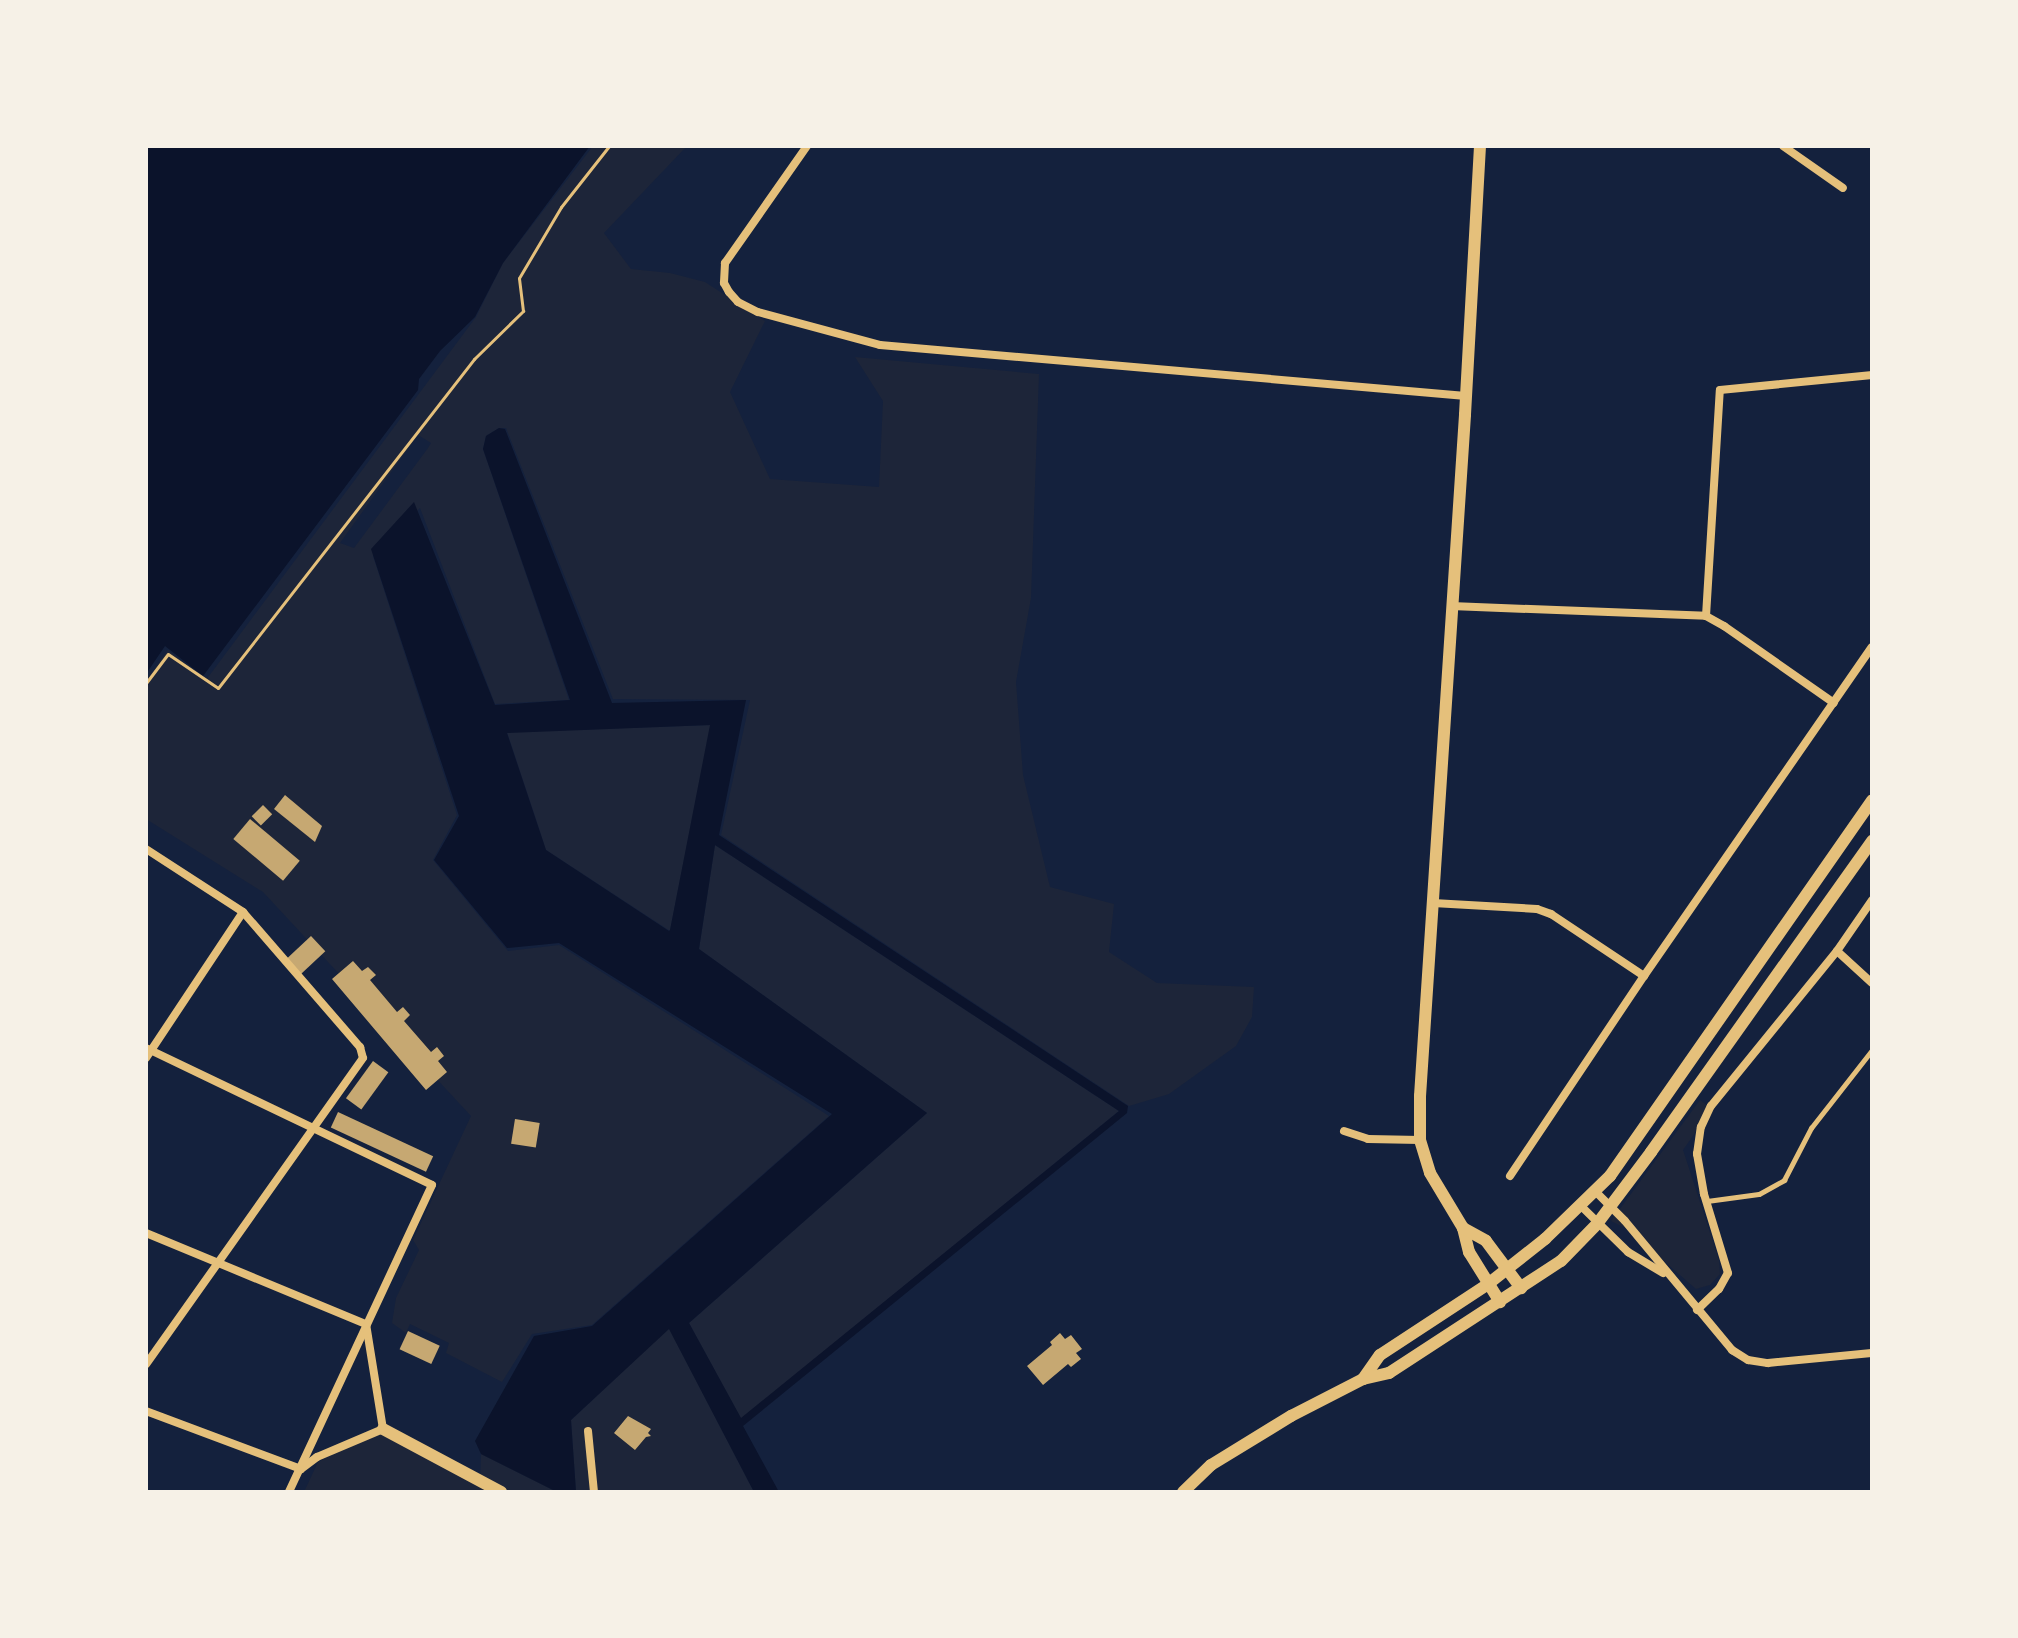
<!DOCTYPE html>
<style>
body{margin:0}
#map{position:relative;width:2018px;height:1638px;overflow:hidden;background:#14213d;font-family:"Alegreya Sans",sans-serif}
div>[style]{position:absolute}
.green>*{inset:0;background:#1d2539}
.water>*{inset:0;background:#0b132b}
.building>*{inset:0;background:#c6a872;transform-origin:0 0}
.path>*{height:3px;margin:-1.5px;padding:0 1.5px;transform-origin:1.5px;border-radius:1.5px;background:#e5c07b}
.service>*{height:5px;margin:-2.5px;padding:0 2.5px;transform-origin:2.5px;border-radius:2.5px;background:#e5c07b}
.minor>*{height:8px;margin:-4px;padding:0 4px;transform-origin:4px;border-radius:4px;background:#e5c07b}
.tertiary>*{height:12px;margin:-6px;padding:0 6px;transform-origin:6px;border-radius:6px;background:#e5c07b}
span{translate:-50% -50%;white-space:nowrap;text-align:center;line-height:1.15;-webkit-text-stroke:8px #f6f1e7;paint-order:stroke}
.frame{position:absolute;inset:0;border:148px solid #f6f1e7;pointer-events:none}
</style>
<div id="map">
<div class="green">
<i style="clip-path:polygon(evenodd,593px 146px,687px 146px,604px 233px,631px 269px,670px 273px,705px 282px,765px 321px,730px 392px,770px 479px,879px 487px,883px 401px,855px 357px,1039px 374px,1031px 598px,1016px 682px,1023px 775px,1050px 887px,1114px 904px,1109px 952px,1157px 983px,1254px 987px,1252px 1017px,1236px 1046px,1169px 1094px,1129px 1106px,721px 835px,750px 700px,613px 699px,506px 428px,499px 428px,486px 436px,483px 449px,569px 700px,495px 704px,420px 508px,373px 556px,457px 815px,433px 860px,508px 951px,559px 945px,829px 1116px,592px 1325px,532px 1334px,502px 1382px,446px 1353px,449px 1343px,410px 1324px,406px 1333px,392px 1323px,396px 1298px,419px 1250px,413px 1240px,471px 1116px,263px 892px,146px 819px,146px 681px,168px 650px,206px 680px,476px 317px,503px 263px,593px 146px,418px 435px,431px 443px,428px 448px,354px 548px,340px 543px,418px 435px)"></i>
<i style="clip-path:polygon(711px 725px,670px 931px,546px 850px,507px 732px)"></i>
<i style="clip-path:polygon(715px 845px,1119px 1111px,741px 1419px,689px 1323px,927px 1113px,699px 949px)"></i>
<i style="clip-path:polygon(1700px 1100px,1708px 1106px,1702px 1123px,1683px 1150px,1719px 1260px,1720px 1274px,1710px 1285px,1696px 1289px,1627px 1229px,1611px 1221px)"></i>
<i style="clip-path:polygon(669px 1328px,754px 1492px,576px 1492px,571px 1420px)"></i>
<i style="clip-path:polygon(379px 1431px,480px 1482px,481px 1454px,557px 1492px,304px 1492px,318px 1462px)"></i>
</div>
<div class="water">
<i style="clip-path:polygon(146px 146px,590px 146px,503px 263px,475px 317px,440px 351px,419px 379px,418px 390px,203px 676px,165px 646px,146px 674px)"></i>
<i style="clip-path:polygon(evenodd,499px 428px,505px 429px,612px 703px,746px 700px,719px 835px,1128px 1106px,1127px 1113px,743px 1426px,779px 1492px,754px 1492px,669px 1329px,571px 1420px,576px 1492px,557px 1492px,481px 1454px,475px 1441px,534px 1336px,592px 1326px,832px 1114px,559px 943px,507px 948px,434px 860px,459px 816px,371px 549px,414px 502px,495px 705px,570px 700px,483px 449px,486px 436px,499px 428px,710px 725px,670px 930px,669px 931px,546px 850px,507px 733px,710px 725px,499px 428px,715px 845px,1119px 1111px,741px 1418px,689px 1323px,927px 1113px,699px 949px,715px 845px)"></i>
</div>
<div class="building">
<i style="clip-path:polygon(285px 795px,322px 826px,315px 842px,274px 809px)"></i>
<i style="left:263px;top:805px;width:13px;height:16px;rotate:45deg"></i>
<i style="left:250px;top:819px;width:65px;height:26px;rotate:40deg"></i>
<i style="left:311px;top:936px;width:21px;height:34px;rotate:47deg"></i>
<i style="clip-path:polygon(353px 961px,362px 971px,368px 967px,376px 975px,370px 980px,397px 1012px,403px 1007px,410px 1015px,404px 1021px,431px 1052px,437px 1047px,444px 1056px,438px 1061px,447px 1072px,426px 1090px,332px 979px)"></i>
<i style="left:373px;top:1061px;width:19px;height:46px;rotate:36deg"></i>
<i style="left:338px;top:1112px;width:105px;height:17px;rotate:25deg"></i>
<i style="left:515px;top:1119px;width:25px;height:25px;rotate:9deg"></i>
<i style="left:408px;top:1331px;width:35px;height:20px;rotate:25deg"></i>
<i style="clip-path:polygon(1060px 1333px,1065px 1339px,1071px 1335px,1082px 1349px,1076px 1353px,1081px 1359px,1071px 1367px,1068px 1364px,1043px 1385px,1027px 1366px,1052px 1345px,1050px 1342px)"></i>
<i style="clip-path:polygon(628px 1416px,651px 1429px,648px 1433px,651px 1436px,646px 1437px,635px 1450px,614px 1433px)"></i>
</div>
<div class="path">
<i style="left:146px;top:683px;width:36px;rotate:-53deg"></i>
<i style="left:168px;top:654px;width:60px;rotate:34.2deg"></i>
<i style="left:218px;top:688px;width:417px;rotate:-52.1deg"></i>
<i style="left:474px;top:359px;width:69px;rotate:-44.4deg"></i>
<i style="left:523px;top:311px;width:33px;rotate:-97deg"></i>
<i style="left:519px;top:278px;width:82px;rotate:-59.4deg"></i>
<i style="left:561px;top:207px;width:78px;rotate:-51.8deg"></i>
</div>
<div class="service">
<i style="left:1707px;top:1201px;width:52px;rotate:-7.7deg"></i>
<i style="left:1759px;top:1194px;width:29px;rotate:-29deg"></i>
<i style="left:1784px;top:1180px;width:59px;rotate:-62.6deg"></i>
<i style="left:1811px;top:1128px;width:99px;rotate:-52deg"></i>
</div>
<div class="minor">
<i style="left:807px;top:146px;width:143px;rotate:125deg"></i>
<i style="left:725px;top:263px;width:20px;rotate:93deg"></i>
<i style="left:724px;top:283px;width:10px;rotate:61deg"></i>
<i style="left:729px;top:292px;width:13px;rotate:48deg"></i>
<i style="left:738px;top:302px;width:22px;rotate:27deg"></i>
<i style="left:758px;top:312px;width:126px;rotate:15.1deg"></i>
<i style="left:880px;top:345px;width:588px;rotate:4.97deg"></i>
<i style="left:1783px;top:146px;width:73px;rotate:35deg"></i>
<i style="left:1451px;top:606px;width:255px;rotate:2.2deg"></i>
<i style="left:1706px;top:616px;width:21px;rotate:29deg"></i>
<i style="left:1724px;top:626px;width:134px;rotate:35deg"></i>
<i style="left:1706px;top:616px;width:226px;rotate:-86.5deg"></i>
<i style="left:1720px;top:390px;width:153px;rotate:-5.6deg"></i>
<i style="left:146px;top:849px;width:116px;rotate:33deg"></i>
<i style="left:243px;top:912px;width:179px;rotate:49.1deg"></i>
<i style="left:360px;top:1047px;width:11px;rotate:75deg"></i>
<i style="left:363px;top:1058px;width:375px;rotate:125.3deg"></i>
<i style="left:1433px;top:903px;width:104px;rotate:3.3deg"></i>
<i style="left:1537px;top:909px;width:15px;rotate:20deg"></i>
<i style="left:1551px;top:914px;width:112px;rotate:33.7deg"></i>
<i style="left:1837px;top:951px;width:47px;rotate:42.4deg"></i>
<i style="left:146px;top:1048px;width:317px;rotate:25.6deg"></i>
<i style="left:432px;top:1185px;width:339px;rotate:115deg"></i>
<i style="left:146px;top:1058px;width:175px;rotate:-56.4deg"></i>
<i style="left:1344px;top:1131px;width:25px;rotate:18deg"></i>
<i style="left:1368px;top:1139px;width:52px;rotate:1.1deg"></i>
<i style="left:1510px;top:1176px;width:241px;rotate:-56.2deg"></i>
<i style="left:1644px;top:976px;width:400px;rotate:-55.3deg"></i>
<i style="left:1595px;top:1191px;width:42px;rotate:45deg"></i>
<i style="left:1625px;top:1221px;width:168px;rotate:50.3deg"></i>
<i style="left:1732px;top:1350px;width:19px;rotate:32deg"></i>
<i style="left:1748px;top:1360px;width:20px;rotate:9deg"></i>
<i style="left:1768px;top:1363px;width:104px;rotate:-5.5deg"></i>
<i style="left:1581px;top:1206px;width:66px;rotate:44.4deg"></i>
<i style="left:1628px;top:1252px;width:41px;rotate:31deg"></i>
<i style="left:146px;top:1233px;width:238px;rotate:22.5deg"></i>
<i style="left:366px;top:1324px;width:106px;rotate:80.8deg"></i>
<i style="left:383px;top:1429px;width:72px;rotate:157deg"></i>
<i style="left:317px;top:1457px;width:20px;rotate:143deg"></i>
<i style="left:301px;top:1469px;width:165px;rotate:-159.5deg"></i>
<i style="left:1697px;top:1310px;width:30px;rotate:-44deg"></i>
<i style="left:1719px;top:1289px;width:18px;rotate:-61deg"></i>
<i style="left:1728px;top:1273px;width:83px;rotate:-106.9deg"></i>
<i style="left:1704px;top:1194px;width:41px;rotate:-99.9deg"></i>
<i style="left:1697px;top:1154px;width:27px;rotate:-82deg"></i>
<i style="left:1701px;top:1127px;width:23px;rotate:-65deg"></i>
<i style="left:1711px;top:1106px;width:200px;rotate:-50.9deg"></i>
<i style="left:1837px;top:951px;width:62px;rotate:-55.5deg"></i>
<i style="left:588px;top:1431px;width:61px;rotate:84.4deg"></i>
</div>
<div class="tertiary">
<i style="left:1480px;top:146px;width:269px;rotate:93.2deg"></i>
<i style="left:1465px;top:415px;width:682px;rotate:93.78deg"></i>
<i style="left:1420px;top:1096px;width:44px;rotate:90deg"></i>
<i style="left:1420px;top:1140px;width:34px;rotate:73deg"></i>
<i style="left:1430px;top:1173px;width:64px;rotate:59deg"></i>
<i style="left:1463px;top:1228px;width:25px;rotate:76deg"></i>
<i style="left:1469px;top:1252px;width:59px;rotate:58.2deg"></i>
<i style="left:1463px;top:1228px;width:26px;rotate:29deg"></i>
<i style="left:1486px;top:1241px;width:59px;rotate:53.3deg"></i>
<i style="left:1363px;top:1379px;width:29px;rotate:-55deg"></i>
<i style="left:1380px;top:1355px;width:129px;rotate:-33.3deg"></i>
<i style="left:1488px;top:1284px;width:73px;rotate:-38.3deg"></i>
<i style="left:1545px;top:1239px;width:91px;rotate:-44.1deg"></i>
<i style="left:1610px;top:1176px;width:458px;rotate:-55.1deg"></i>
<i style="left:383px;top:1429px;width:134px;rotate:28.1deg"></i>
<i style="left:1183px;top:1492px;width:39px;rotate:-44deg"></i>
<i style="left:1211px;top:1465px;width:94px;rotate:-31.5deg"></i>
<i style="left:1291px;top:1416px;width:81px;rotate:-27.2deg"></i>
<i style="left:1363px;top:1379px;width:27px;rotate:-13deg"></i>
<i style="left:1389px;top:1373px;width:205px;rotate:-33.1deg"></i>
<i style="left:1561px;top:1261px;width:52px;rotate:-45.8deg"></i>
<i style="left:1597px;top:1224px;width:90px;rotate:-53.1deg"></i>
<i style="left:1651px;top:1152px;width:382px;rotate:-54.6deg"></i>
</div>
<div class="frame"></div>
</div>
